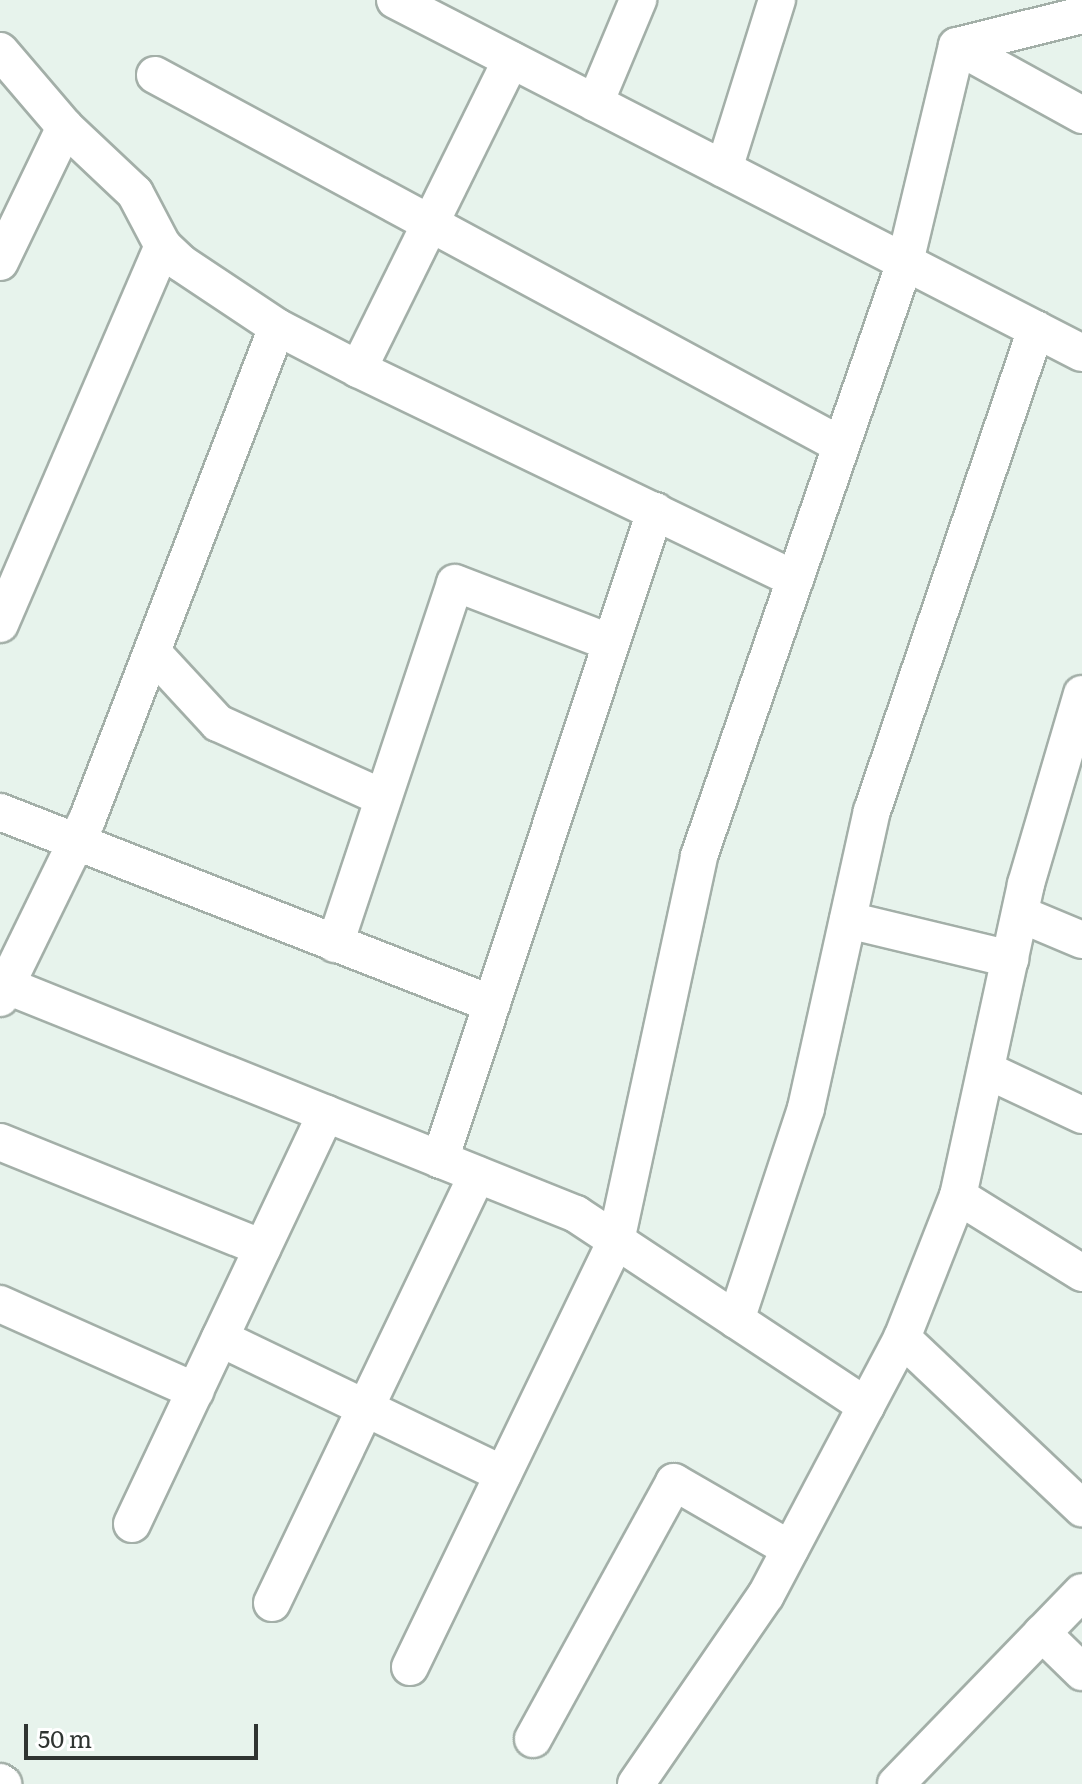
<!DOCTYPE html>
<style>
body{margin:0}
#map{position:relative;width:1082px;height:1784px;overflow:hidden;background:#e7f3ec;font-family:Literata,serif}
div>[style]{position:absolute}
.roads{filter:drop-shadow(2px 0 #a3afa8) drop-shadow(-2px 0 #a3afa8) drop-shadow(0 2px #a3afa8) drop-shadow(0 -2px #a3afa8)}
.minor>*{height:36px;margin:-18px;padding:0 18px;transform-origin:18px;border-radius:18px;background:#fff}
span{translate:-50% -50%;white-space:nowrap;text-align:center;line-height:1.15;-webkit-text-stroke:6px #fff;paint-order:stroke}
.scale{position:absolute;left:24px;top:1724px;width:234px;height:36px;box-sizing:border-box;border:4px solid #2f3431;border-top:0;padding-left:10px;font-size:24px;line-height:28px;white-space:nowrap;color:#2f3431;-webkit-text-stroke:6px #fff;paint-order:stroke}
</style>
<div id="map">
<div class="roads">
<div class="minor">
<i style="left:395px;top:0;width:772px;rotate:27.2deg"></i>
<i style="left:957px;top:46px;width:143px;rotate:28.9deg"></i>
<i style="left:0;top:51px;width:100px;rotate:49.5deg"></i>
<i style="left:65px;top:127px;width:96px;rotate:43.3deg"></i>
<i style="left:135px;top:193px;width:60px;rotate:62.2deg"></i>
<i style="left:163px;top:246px;width:25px;rotate:43deg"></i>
<i style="left:181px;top:263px;width:115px;rotate:33.7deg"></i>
<i style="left:277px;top:327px;width:91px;rotate:27.4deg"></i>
<i style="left:511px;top:60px;width:345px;rotate:116.3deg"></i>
<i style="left:358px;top:369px;width:485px;rotate:25.7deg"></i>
<i style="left:155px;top:75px;width:779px;rotate:28.34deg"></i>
<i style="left:595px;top:103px;width:112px;rotate:-67.3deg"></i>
<i style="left:724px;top:169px;width:177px;rotate:-72.6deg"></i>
<i style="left:0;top:262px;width:150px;rotate:-64.3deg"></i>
<i style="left:0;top:624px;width:412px;rotate:-66.7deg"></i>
<i style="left:154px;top:654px;width:94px;rotate:47.2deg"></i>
<i style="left:218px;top:723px;width:181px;rotate:24.4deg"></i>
<i style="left:0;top:812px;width:528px;rotate:21.32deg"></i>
<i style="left:1020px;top:914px;width:67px;rotate:22.8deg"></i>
<i style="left:848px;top:920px;width:167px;rotate:13.5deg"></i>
<i style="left:335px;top:944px;width:380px;rotate:-71.6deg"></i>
<i style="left:455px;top:583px;width:167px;rotate:21deg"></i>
<i style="left:0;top:983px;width:621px;rotate:21.85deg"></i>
<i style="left:576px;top:1214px;width:348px;rotate:33.5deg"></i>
<i style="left:0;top:998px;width:198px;rotate:-64deg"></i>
<i style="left:87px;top:820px;width:528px;rotate:-68.92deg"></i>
<i style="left:986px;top:1070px;width:106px;rotate:25.1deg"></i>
<i style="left:0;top:1142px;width:283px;rotate:22deg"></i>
<i style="left:440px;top:1160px;width:684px;rotate:-71.67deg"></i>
<i style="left:958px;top:1196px;width:146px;rotate:31.8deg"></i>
<i style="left:0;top:1304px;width:214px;rotate:24deg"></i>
<i style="left:736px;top:1320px;width:223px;rotate:-71.7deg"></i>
<i style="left:806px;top:1108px;width:304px;rotate:-77.5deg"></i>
<i style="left:872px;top:811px;width:509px;rotate:-71.21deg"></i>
<i style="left:220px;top:1338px;width:314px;rotate:25.7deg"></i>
<i style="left:902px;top:1338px;width:248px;rotate:43.4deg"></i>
<i style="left:132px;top:1524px;width:454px;rotate:-64.7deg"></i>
<i style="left:272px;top:1603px;width:475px;rotate:-64.4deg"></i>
<i style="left:1042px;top:1633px;width:56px;rotate:44.3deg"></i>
<i style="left:410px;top:1667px;width:473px;rotate:-64.2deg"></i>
<i style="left:616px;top:1241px;width:394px;rotate:-77.8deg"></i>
<i style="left:699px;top:856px;width:629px;rotate:-70.87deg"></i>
<i style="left:905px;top:262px;width:222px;rotate:-76.5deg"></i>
<i style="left:957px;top:46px;width:129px;rotate:-13.9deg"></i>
<i style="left:533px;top:1739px;width:293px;rotate:-61.2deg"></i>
<i style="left:674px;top:1482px;width:134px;rotate:30deg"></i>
<i style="left:0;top:1782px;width:4px;rotate:34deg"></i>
<i style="left:636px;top:1784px;width:229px;rotate:-55.5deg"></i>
<i style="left:766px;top:1595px;width:291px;rotate:-62.1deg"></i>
<i style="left:902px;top:1338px;width:153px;rotate:-68.5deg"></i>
<i style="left:958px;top:1196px;width:319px;rotate:-77.7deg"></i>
<i style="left:1026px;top:884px;width:198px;rotate:-73.6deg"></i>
<i style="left:896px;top:1784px;width:267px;rotate:-45.9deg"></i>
</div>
</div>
<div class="scale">50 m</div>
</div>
